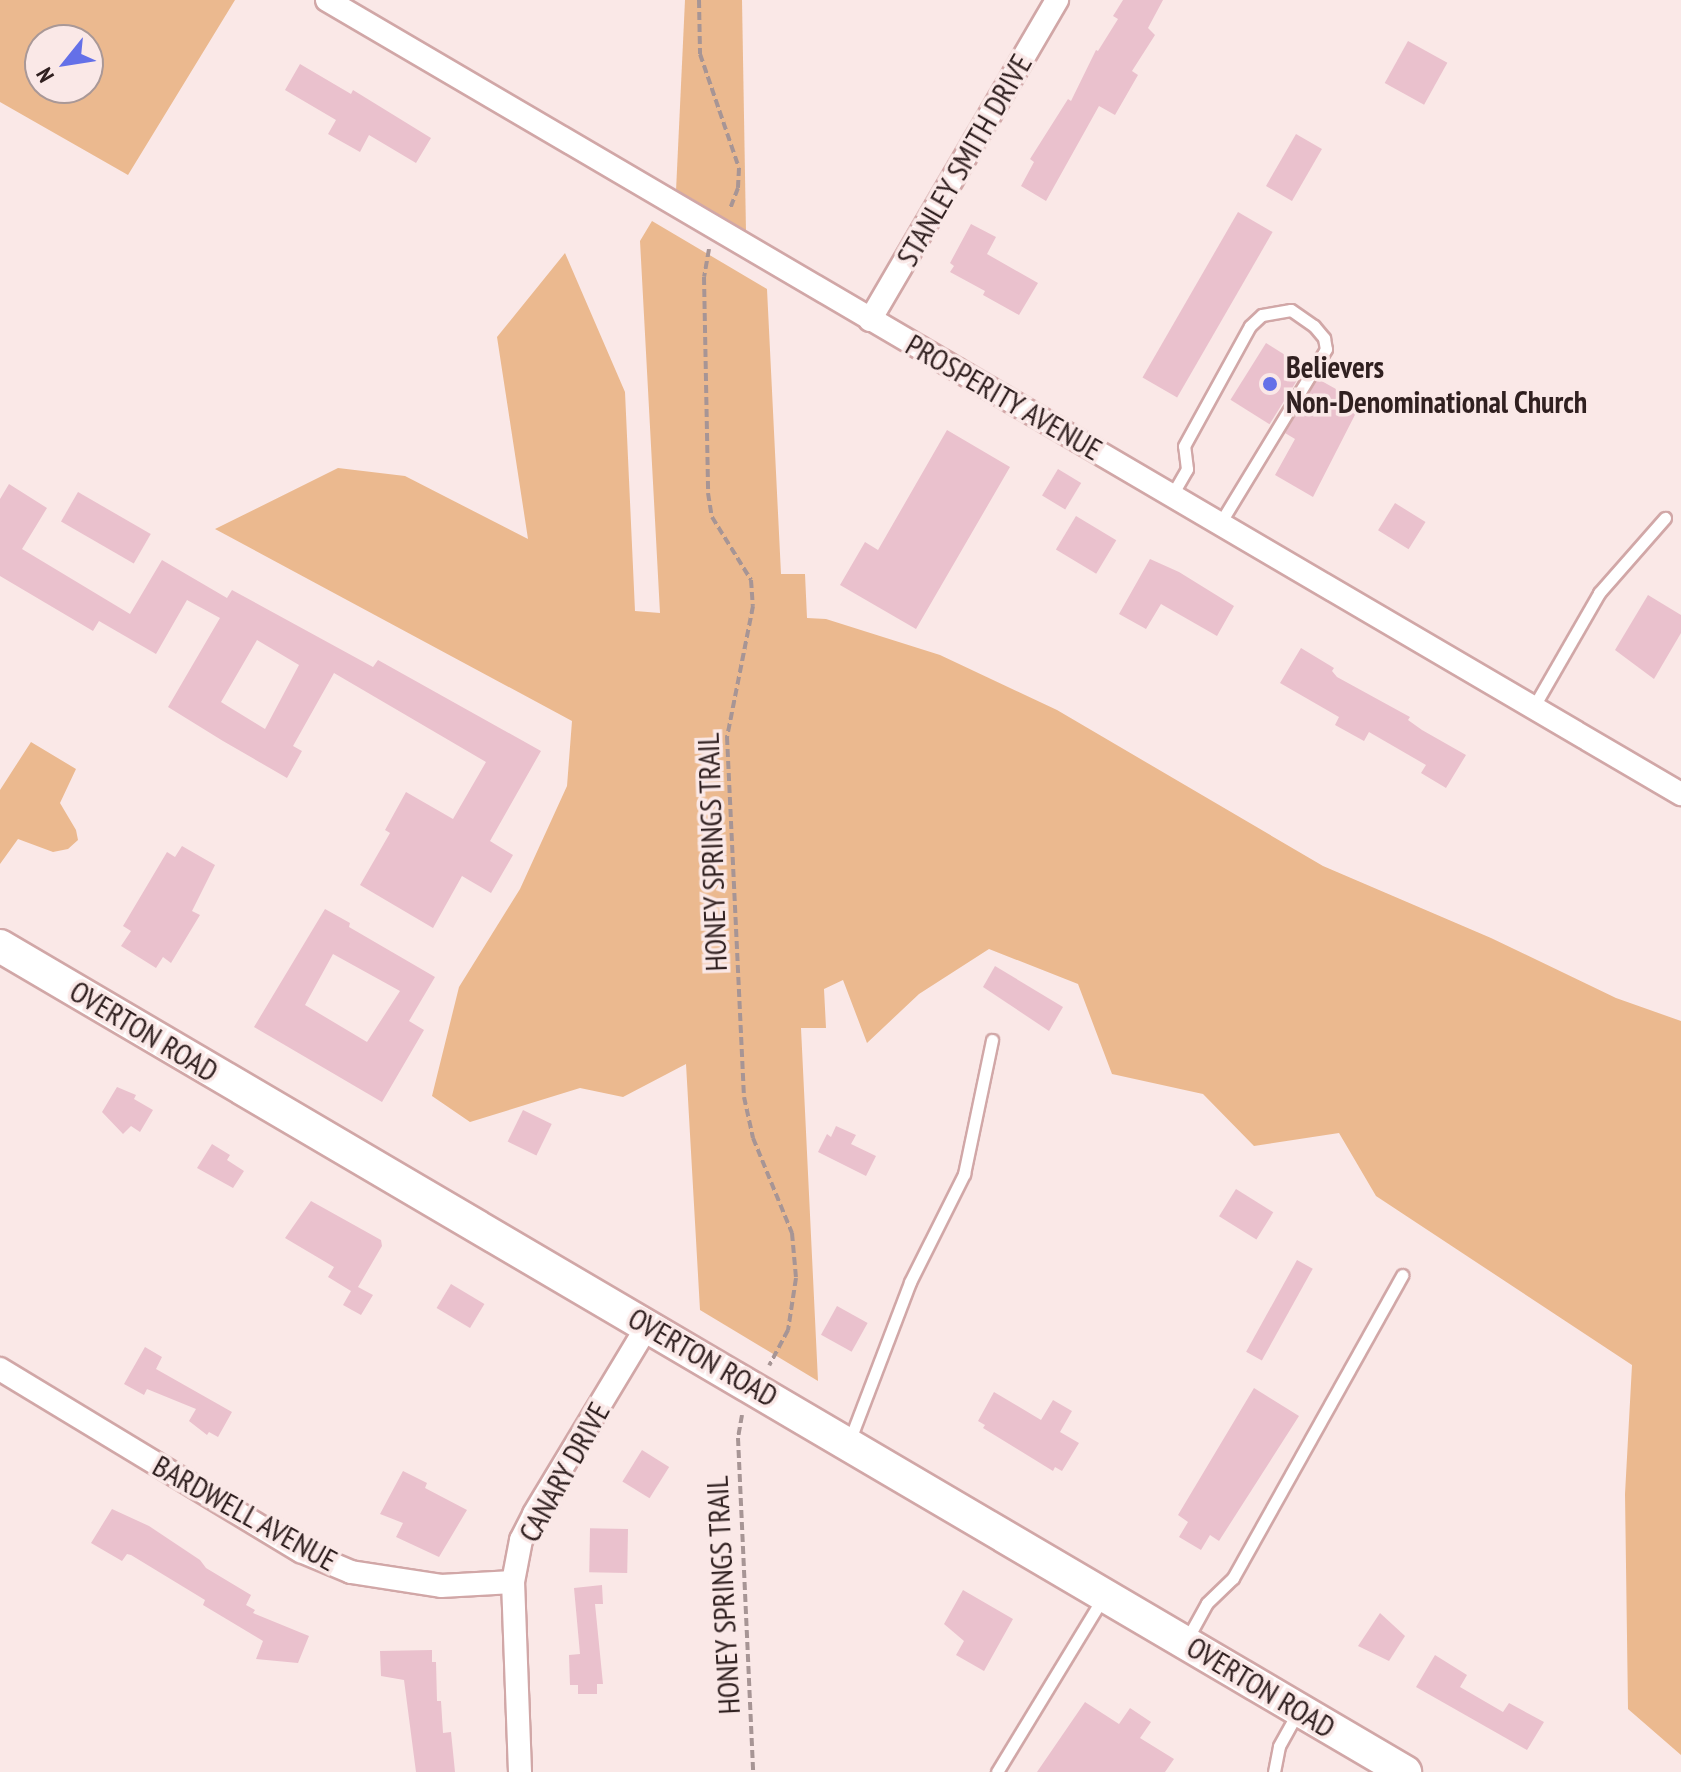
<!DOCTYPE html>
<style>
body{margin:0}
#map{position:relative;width:1681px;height:1772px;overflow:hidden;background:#fae8e7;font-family:"PT Sans Narrow",sans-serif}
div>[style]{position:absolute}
.green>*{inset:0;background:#ebb98f}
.building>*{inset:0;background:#eac1cd;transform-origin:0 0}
.path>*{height:4px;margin-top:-2px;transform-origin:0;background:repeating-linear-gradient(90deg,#a79595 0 8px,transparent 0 12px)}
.roads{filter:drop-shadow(2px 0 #d1a7a7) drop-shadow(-2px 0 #d1a7a7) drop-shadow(0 2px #d1a7a7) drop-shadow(0 -2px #d1a7a7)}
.lane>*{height:11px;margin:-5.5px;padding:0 5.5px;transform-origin:5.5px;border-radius:5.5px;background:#fff}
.street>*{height:22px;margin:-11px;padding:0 11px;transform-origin:11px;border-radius:11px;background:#fff}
.secondary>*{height:32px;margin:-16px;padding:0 16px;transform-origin:16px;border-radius:16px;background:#fff}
.dots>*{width:22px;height:22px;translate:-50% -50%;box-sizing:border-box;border:4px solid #fae8e7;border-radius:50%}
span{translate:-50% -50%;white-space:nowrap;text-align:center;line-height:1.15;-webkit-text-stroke:7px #fae8e7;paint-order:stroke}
.street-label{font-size:30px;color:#302020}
.poi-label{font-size:30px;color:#302020;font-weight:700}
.left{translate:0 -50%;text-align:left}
.north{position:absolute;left:24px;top:24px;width:80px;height:80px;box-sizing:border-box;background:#fae8e7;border:2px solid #a99897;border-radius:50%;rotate:240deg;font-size:22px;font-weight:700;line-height:32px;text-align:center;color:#302020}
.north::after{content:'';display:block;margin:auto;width:28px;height:36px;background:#6470e8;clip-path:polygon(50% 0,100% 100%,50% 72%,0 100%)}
</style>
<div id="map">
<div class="green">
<i style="clip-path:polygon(evenodd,0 0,235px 0,128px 175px,0 102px,0 0,40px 40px,88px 40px,88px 88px,40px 88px,40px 40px)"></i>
<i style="clip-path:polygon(685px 0,742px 0,746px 233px,676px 191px)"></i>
<i style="clip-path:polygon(652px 221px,767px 289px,781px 574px,805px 574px,807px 618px,826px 619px,940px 655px,1057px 710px,1323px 866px,1491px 938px,1616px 998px,1681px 1021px,1681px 1755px,1628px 1709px,1625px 1494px,1632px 1365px,1376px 1196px,1339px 1133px,1254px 1146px,1203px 1094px,1112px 1074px,1078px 984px,989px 949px,919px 994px,867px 1043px,843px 980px,824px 989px,826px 1028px,801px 1028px,818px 1381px,700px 1310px,686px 1064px,623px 1097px,580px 1088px,470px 1122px,432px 1096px,459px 987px,520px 889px,567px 786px,572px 721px,215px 529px,338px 468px,405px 476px,528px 539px,497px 337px,565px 253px,625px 392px,635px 611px,660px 613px,640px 241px)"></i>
<i style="clip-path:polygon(31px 742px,76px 769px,60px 803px,76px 830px,78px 840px,68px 849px,53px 852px,18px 839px,0 864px,0 790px)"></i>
</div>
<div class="building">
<i style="clip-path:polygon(1123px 0,1163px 0,1148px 28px,1155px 35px,1132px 71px,1138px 75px,1115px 115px,1099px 106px,1046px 201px,1021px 186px,1034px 162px,1030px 159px,1068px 99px,1071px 101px,1096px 50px,1098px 51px,1118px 19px,1113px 16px)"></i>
<i style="left:1408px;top:41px;width:45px;height:48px;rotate:29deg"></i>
<i style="clip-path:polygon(300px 64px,351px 94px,353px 90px,431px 138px,416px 163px,369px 135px,360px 152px,328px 134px,336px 120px,285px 90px)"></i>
<i style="left:1296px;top:134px;width:30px;height:60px;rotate:30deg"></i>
<i style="left:1238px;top:212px;width:40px;height:191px;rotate:30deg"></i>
<i style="clip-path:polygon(971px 224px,996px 237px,987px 254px,1038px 283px,1019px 315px,983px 295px,985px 291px,950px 272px,954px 266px,950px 263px)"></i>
<i style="left:1266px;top:343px;width:46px;height:67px;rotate:32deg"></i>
<i style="clip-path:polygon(1318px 379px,1361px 403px,1313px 497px,1275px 475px,1295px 439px,1285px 433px)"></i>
<i style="clip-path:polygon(947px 430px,1010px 467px,916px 629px,840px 585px,865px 542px,878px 550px)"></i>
<i style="left:1058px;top:469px;width:27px;height:31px;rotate:31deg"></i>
<i style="clip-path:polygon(evenodd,9px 484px,47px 508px,22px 549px,130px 614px,162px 560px,227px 598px,232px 590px,373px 667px,378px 660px,541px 751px,490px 841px,513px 855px,491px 893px,462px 876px,433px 928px,360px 885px,390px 833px,385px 830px,406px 792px,453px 819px,486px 762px,334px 673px,293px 746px,302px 751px,287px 778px,223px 741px,168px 707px,220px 618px,187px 600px,156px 654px,99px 621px,93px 631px,0 576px,0 499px,9px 484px,257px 640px,299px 665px,265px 729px,221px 702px,257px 640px)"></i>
<i style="left:78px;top:492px;width:84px;height:34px;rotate:30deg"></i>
<i style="left:1395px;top:503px;width:36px;height:32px;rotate:32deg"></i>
<i style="left:1076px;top:516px;width:47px;height:39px;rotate:31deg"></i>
<i style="clip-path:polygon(1150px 559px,1179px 572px,1234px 606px,1217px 636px,1161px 604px,1146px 629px,1119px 614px)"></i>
<i style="clip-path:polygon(1648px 595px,1681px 615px,1681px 633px,1654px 679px,1615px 650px)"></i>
<i style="clip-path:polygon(1301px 648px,1334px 668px,1332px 671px,1337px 677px,1410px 717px,1408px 720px,1422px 730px,1466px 755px,1446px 788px,1421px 773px,1426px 765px,1369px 732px,1364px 741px,1335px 725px,1339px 717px,1280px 683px)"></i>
<i style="clip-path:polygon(182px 846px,215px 865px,192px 911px,200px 915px,171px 963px,163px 957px,156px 968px,121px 946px,131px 931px,123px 926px,167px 852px,175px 857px)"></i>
<i style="clip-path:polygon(evenodd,325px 909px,350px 923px,349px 927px,435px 977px,409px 1021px,424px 1030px,382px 1102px,254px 1027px,325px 909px,333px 954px,400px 991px,367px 1042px,305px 1005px,333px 954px)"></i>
<i style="clip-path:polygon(995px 966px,1063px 1007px,1049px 1031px,983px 987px)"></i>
<i style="clip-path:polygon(117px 1087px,136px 1095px,134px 1099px,153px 1110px,140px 1132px,131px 1126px,123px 1134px,102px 1112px)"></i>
<i style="left:523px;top:1110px;width:32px;height:35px;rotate:26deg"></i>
<i style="clip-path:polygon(836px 1126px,856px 1135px,851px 1144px,876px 1156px,866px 1176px,818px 1152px,827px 1134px,831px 1137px)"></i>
<i style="clip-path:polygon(212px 1144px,230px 1155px,227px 1160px,244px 1171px,233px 1188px,197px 1168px)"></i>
<i style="left:1236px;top:1189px;width:44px;height:32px;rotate:32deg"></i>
<i style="clip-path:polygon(311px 1201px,381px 1240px,382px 1246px,358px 1287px,373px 1295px,361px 1315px,343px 1305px,351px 1291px,328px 1277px,334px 1267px,285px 1238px)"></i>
<i style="left:1297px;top:1260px;width:18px;height:105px;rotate:29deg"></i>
<i style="left:451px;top:1284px;width:39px;height:28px;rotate:31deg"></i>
<i style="left:837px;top:1306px;width:35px;height:33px;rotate:29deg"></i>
<i style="clip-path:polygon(145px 1347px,162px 1357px,156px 1369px,232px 1412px,218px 1437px,209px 1432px,207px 1435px,189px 1421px,196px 1409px,147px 1389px,144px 1395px,124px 1384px)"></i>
<i style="clip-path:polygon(1254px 1388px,1299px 1416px,1219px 1541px,1210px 1535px,1201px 1550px,1179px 1537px,1188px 1522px,1178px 1515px)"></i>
<i style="clip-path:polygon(994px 1392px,1041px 1420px,1053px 1400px,1072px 1411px,1060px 1432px,1079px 1443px,1062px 1471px,1055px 1467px,1053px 1471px,983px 1428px,985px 1425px,978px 1421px)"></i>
<i style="left:642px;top:1450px;width:32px;height:37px;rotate:32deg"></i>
<i style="clip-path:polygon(403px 1471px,427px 1483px,425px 1488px,467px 1510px,439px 1557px,396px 1537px,403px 1523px,380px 1514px)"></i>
<i style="clip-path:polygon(112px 1509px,149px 1526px,200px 1560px,206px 1568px,251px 1595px,246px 1605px,255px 1610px,253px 1613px,309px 1636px,298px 1663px,256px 1659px,263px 1641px,203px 1605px,205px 1600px,131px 1555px,127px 1554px,122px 1561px,91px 1543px)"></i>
<i style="left:628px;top:1529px;width:44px;height:38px;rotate:91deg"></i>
<i style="clip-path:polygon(602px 1585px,603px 1604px,595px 1604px,603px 1684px,597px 1684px,597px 1694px,578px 1694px,578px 1685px,570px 1685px,569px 1655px,580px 1654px,574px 1588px)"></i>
<i style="clip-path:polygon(963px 1590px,1013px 1619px,984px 1671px,956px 1655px,964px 1641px,944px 1624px)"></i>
<i style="clip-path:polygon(1380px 1613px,1405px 1636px,1389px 1661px,1358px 1646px)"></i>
<i style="clip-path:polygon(432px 1650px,432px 1662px,436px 1662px,437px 1701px,441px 1701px,443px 1733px,451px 1732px,455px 1772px,416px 1772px,404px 1680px,381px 1676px,380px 1651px)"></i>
<i style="clip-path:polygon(1435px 1655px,1467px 1675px,1460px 1687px,1503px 1712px,1509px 1703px,1544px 1722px,1527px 1750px,1416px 1687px)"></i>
<i style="clip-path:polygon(1085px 1702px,1119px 1724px,1130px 1708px,1151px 1722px,1140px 1738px,1174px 1759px,1165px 1772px,1037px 1772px)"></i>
</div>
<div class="path">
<i style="left:699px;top:0;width:54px;rotate:88.9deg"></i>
<i style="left:700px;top:54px;width:120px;rotate:71.1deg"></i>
<i style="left:739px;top:168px;width:20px;rotate:93deg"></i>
<i style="left:738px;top:188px;width:22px;rotate:111deg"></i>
<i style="left:709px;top:249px;width:28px;rotate:100deg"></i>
<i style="left:704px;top:277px;width:216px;rotate:88.9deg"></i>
<i style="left:708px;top:493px;width:24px;rotate:81deg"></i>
<i style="left:712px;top:517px;width:74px;rotate:58.2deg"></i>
<i style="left:751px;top:580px;width:26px;rotate:86deg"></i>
<i style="left:753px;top:606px;width:134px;rotate:101.2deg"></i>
<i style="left:727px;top:737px;width:360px;rotate:87.3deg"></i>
<i style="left:744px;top:1097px;width:42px;rotate:77.6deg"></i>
<i style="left:753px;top:1138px;width:103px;rotate:67.7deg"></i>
<i style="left:792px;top:1233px;width:45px;rotate:84.9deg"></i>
<i style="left:796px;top:1278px;width:53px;rotate:98.7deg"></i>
<i style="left:788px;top:1330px;width:40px;rotate:118deg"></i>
<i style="left:742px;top:1415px;width:23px;rotate:100deg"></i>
<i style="left:738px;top:1438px;width:334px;rotate:87.4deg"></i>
</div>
<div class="roads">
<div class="lane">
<i style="left:1172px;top:495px;width:30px;rotate:-60deg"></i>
<i style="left:1187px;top:469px;width:23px;rotate:-97deg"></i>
<i style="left:1184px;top:446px;width:137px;rotate:-61.2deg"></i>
<i style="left:1250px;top:326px;width:16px;rotate:-43deg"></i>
<i style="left:1262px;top:315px;width:29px;rotate:-10deg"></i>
<i style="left:1291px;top:310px;width:28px;rotate:35deg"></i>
<i style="left:1314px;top:326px;width:16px;rotate:50deg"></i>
<i style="left:1324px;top:338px;width:11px;rotate:80deg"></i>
<i style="left:1326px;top:349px;width:202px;rotate:121.3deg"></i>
<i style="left:1533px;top:708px;width:133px;rotate:-60.1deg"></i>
<i style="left:1599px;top:593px;width:100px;rotate:-48.7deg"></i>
<i style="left:849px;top:1442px;width:171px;rotate:-69.1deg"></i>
<i style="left:910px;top:1282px;width:121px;rotate:-63.4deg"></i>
<i style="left:964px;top:1174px;width:137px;rotate:-78.2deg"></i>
<i style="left:1186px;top:1641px;width:43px;rotate:-61.1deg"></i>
<i style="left:1207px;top:1603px;width:36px;rotate:-44deg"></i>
<i style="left:1233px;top:1578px;width:347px;rotate:-60.8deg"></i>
<i style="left:997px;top:1772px;width:202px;rotate:-58.7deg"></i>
<i style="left:1274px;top:1772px;width:26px;rotate:-79deg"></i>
<i style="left:1279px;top:1746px;width:41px;rotate:-60.9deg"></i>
</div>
<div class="street">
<i style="left:327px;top:0;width:1570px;rotate:30.39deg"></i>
<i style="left:870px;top:320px;width:371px;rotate:-59.7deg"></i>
<i style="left:0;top:1369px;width:352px;rotate:31.2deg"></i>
<i style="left:301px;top:1551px;width:54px;rotate:22.8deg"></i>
<i style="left:351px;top:1572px;width:91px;rotate:8.8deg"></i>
<i style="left:441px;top:1586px;width:72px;rotate:-3.2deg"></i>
<i style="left:520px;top:1772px;width:190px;rotate:-92.1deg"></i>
<i style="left:513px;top:1582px;width:43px;rotate:-79.2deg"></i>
<i style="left:521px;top:1540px;width:29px;rotate:-63deg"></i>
<i style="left:534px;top:1514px;width:221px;rotate:-58.9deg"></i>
</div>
<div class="secondary">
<i style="left:0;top:946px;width:1630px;rotate:30.45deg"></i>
</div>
</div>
<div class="dots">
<i style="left:1270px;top:384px;background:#6470e8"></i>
</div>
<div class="street-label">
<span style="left:964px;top:160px;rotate:-60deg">STANLEY SMITH DRIVE</span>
<span style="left:1004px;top:397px;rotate:30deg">PROSPERITY AVENUE</span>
<span style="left:712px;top:852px;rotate:-92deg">HONEY SPRINGS TRAIL</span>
<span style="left:144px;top:1031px;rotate:31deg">OVERTON ROAD</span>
<span style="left:703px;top:1357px;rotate:30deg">OVERTON ROAD</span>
<span style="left:564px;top:1472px;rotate:-61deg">CANARY DRIVE</span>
<span style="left:245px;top:1513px;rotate:29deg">BARDWELL AVENUE</span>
<span style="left:723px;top:1595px;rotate:-93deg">HONEY SPRINGS TRAIL</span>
<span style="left:1261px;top:1687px;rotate:31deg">OVERTON ROAD</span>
</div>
<div class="poi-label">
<span class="left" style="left:1286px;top:384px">Believers<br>Non-Denominational Church</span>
</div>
<div class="north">N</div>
</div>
